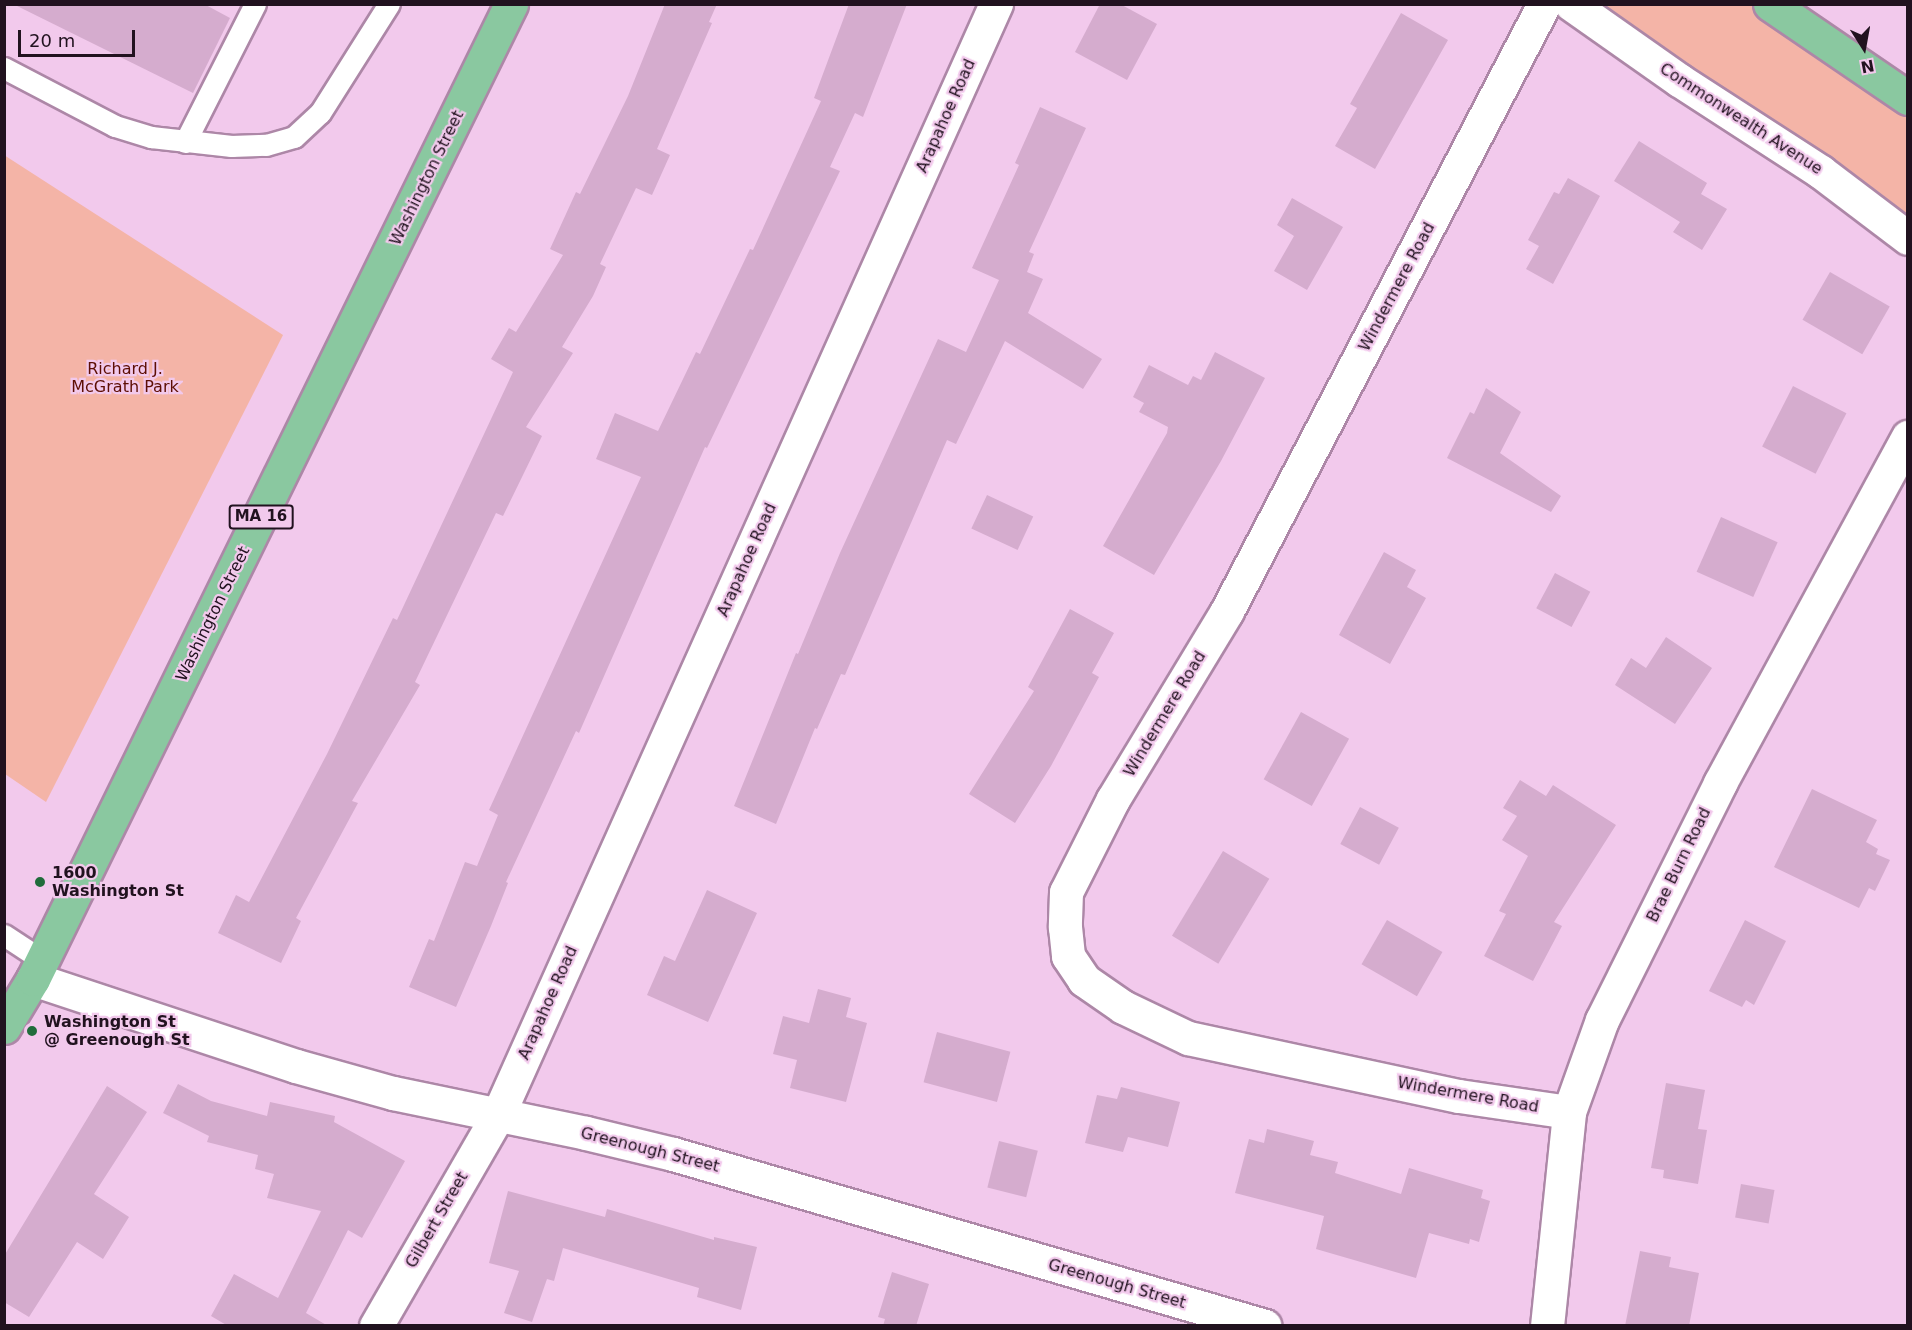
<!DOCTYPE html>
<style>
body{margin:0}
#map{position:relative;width:1912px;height:1330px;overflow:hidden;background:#f2c9ec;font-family:"DejaVu Sans",sans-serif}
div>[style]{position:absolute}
.green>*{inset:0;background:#f4b4a7}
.building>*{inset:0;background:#d5acce;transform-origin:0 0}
.roads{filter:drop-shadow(2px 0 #ad87a7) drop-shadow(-2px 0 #ad87a7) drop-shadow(0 2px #ad87a7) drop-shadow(0 -2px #ad87a7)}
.service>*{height:21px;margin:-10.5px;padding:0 10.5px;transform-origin:10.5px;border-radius:10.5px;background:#fff}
.minor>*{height:33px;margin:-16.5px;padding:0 16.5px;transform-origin:16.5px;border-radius:16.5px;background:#fff}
.primary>*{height:33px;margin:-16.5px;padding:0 16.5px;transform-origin:16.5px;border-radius:16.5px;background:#8ac8a0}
.dots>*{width:16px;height:16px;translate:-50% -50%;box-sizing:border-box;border:3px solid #f2c9ec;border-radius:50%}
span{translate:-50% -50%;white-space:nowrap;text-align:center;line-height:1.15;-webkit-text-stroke:4.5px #f2c9ec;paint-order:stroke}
.shield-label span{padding:2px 4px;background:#f2c9ec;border:2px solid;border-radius:4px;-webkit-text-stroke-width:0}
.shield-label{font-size:15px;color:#21121f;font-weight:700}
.street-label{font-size:16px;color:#21121f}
.park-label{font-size:16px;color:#5d0e03}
.poi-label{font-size:16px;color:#21121f;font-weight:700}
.left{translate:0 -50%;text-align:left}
.frame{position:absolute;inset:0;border:6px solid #21121f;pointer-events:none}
.north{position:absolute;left:1834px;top:18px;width:60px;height:60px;-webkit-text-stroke:4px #f2c9ec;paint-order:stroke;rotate:169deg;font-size:16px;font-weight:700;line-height:24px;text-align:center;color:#21121f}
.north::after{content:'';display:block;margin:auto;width:21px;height:27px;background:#21121f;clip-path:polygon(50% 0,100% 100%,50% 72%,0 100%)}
.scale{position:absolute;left:18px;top:30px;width:117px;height:27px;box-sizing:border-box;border:3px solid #21121f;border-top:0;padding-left:8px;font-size:18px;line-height:21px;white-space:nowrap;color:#21121f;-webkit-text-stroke:4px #f2c9ec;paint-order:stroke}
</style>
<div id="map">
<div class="green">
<i style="clip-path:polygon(1571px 5px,1770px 5px,1907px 98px,1907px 238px)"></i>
<i style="clip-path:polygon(4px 155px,283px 335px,46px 802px,5px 774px)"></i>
</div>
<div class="building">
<i style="clip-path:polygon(13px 4px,204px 4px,230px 18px,193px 93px)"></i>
<i style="clip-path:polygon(665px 4px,717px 4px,709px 22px,712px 23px,657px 149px,670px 155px,652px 195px,636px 188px,600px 264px,606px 267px,593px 296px,562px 347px,573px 353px,526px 427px,542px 436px,503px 516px,496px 513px,415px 682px,420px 685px,352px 801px,358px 803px,296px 918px,301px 921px,281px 963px,218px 933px,236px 895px,249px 902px,327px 754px,393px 618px,397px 620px,513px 372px,491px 359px,509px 328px,516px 332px,563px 255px,550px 249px,576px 192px,580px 194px,628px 96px)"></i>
<i style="clip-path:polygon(849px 4px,907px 4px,863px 117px,855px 113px,830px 167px,840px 171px,707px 448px,705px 447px,579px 733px,576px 731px,506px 882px,508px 883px,491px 926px,456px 1007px,409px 987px,429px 939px,434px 941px,465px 862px,477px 866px,498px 815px,489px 810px,641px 477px,596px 459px,615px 413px,658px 431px,696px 352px,700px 354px,750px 249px,753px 250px,821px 101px,814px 98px)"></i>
<i style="clip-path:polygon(1100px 4px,1120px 4px,1157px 24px,1127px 80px,1075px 52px)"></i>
<i style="clip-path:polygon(1401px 13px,1448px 40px,1375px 169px,1335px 146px,1357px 108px,1350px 104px)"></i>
<i style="clip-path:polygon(1040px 107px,1086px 128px,1029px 252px,1034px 254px,1027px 272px,1043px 279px,1028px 313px,1102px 359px,1083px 389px,1005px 341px,956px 444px,947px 440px,845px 675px,841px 674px,817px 729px,815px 728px,776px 824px,734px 806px,796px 653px,798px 654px,840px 553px,938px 339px,966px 352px,999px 280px,972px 268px,1019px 165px,1015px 163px)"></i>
<i style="clip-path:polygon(1639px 141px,1707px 183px,1701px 194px,1727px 209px,1702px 250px,1673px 232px,1680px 222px,1614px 181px)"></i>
<i style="clip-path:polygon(1568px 178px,1600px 196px,1553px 284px,1526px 269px,1539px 246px,1528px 240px,1554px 192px,1559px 194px)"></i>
<i style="clip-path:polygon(1292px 198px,1343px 227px,1307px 290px,1274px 271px,1294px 236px,1277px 225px)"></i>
<i style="left:1830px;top:272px;width:69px;height:55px;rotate:30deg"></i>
<i style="clip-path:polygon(1215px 352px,1265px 378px,1221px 461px,1154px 575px,1103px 546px,1167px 433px,1168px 427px,1139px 412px,1144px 403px,1133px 397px,1149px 365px,1188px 385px,1193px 376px,1201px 380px)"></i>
<i style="left:1793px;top:386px;width:60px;height:68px;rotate:27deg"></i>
<i style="clip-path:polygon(1486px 388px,1521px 412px,1500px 453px,1561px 496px,1551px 512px,1447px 458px,1470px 412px,1474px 414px)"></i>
<i style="left:987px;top:495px;width:51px;height:37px;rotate:25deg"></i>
<i style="left:1721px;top:517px;width:62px;height:60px;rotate:24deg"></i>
<i style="clip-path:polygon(1384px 552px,1416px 570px,1407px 587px,1426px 598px,1390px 664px,1339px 635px)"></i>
<i style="left:1555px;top:573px;width:40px;height:40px;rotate:28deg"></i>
<i style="clip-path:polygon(1070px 609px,1114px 633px,1092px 673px,1099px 677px,1051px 766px,1015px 823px,969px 794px,1034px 691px,1028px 687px)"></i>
<i style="clip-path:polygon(1666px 637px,1712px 668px,1675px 724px,1615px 685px,1631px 658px,1646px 668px)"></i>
<i style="left:1301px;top:712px;width:55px;height:77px;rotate:29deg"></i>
<i style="clip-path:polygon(1520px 780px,1546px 796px,1553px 785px,1616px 825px,1554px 922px,1562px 926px,1533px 981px,1484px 956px,1506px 914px,1499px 911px,1528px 856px,1502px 840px,1517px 816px,1503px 808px)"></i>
<i style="clip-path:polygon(1812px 789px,1877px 820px,1866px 842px,1878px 849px,1876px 854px,1890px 860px,1875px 891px,1869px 888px,1859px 908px,1774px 867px)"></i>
<i style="left:1360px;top:807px;width:44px;height:42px;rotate:28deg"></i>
<i style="left:1223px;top:851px;width:54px;height:99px;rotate:31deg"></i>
<i style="clip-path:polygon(707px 890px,757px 913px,708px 1022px,647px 995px,664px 956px,675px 961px)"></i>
<i style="left:1387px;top:920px;width:64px;height:51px;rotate:30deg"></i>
<i style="clip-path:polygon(1745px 920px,1786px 941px,1754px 1005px,1746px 1000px,1742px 1007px,1709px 991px)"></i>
<i style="clip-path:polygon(818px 989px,851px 998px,846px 1017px,867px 1023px,846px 1102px,790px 1088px,797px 1060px,773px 1054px,783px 1016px,809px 1023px)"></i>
<i style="left:937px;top:1032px;width:76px;height:52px;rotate:15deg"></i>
<i style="clip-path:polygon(1666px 1083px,1705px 1090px,1698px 1129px,1707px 1130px,1698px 1184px,1663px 1178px,1664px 1170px,1651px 1168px)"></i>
<i style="clip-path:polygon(178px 1084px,211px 1101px,267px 1116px,270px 1102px,335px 1116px,334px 1122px,405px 1161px,362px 1238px,348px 1230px,306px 1313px,328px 1326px,228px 1326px,211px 1316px,234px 1274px,278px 1298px,321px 1211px,267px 1198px,274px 1174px,255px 1169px,258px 1155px,207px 1142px,209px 1136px,163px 1113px)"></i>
<i style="clip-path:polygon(107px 1086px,147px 1112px,94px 1194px,129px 1217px,103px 1259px,77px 1242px,29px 1317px,4px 1302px,4px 1256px)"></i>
<i style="clip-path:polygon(1121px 1087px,1180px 1102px,1168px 1147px,1128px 1137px,1123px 1152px,1085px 1143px,1097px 1095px,1117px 1099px)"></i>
<i style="clip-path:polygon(1267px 1129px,1314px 1141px,1310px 1155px,1338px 1162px,1335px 1173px,1401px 1194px,1409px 1168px,1483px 1190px,1481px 1198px,1490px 1201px,1479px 1242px,1470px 1239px,1469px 1244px,1429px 1233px,1416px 1278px,1316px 1249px,1324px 1216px,1235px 1193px,1249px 1139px,1264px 1143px)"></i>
<i style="left:999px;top:1141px;width:40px;height:48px;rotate:14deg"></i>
<i style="left:1741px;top:1184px;width:34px;height:34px;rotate:10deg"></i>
<i style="clip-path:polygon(508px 1191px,605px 1217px,607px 1209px,714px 1240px,714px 1237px,757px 1247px,741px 1310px,697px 1297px,699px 1288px,563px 1248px,554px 1281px,547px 1279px,532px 1322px,504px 1313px,519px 1271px,489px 1263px)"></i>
<i style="clip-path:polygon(1640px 1251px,1671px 1257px,1669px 1267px,1699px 1273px,1689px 1326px,1625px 1326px)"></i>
<i style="clip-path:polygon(892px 1272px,929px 1284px,916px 1326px,883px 1326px,885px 1319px,878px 1317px)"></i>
</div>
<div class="roads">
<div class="service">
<i style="left:4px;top:68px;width:125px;rotate:27.6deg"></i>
<i style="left:115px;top:126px;width:38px;rotate:17deg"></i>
<i style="left:151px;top:137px;width:81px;rotate:6.4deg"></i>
<i style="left:231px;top:146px;width:35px;rotate:-2deg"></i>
<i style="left:266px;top:145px;width:29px;rotate:-16deg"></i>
<i style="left:294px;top:137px;width:35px;rotate:-43deg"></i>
<i style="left:320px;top:113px;width:129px;rotate:-57.7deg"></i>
<i style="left:185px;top:142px;width:155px;rotate:-63.1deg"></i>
<i style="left:4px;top:935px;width:45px;rotate:33.3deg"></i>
</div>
<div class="minor">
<i style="left:1544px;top:4px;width:685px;rotate:117.58deg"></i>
<i style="left:1227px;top:611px;width:220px;rotate:121.2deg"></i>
<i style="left:1113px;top:799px;width:104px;rotate:116.8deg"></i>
<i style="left:1066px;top:892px;width:35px;rotate:92deg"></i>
<i style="left:1065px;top:927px;width:29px;rotate:84deg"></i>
<i style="left:1068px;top:956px;width:29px;rotate:56deg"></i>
<i style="left:1084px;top:980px;width:47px;rotate:34.7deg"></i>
<i style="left:1123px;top:1007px;width:72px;rotate:25.5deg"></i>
<i style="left:1188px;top:1038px;width:277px;rotate:12.1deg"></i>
<i style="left:1459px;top:1096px;width:111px;rotate:8.3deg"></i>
<i style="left:1571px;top:4px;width:132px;rotate:35.1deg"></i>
<i style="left:1679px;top:80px;width:169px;rotate:32.9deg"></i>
<i style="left:1821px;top:172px;width:109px;rotate:37.2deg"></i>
<i style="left:33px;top:979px;width:277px;rotate:18.3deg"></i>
<i style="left:296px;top:1066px;width:101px;rotate:15.6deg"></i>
<i style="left:393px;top:1093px;width:197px;rotate:11.7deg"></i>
<i style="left:586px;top:1133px;width:89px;rotate:13.6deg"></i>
<i style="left:673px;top:1154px;width:616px;rotate:16.2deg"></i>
<i style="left:376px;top:1326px;width:244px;rotate:-60deg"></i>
<i style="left:498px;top:1115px;width:1218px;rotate:-65.86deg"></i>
<i style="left:1547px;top:1326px;width:215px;rotate:-84.1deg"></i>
<i style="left:1569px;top:1112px;width:98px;rotate:-70.3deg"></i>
<i style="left:1602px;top:1020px;width:265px;rotate:-63.5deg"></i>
<i style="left:1720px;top:783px;width:394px;rotate:-61.5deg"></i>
</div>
<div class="primary">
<i style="left:1770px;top:4px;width:167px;rotate:34.3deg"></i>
<i style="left:4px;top:1027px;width:56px;rotate:-58.9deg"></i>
<i style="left:33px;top:979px;width:1086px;rotate:-63.88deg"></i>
</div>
</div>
<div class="dots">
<i style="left:40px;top:882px;background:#206c3b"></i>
<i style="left:32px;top:1031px;background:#206c3b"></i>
</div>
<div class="shield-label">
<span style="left:261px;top:517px">MA 16</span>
</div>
<div class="street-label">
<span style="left:946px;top:116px;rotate:-66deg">Arapahoe Road</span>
<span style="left:1741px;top:119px;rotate:33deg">Commonwealth Avenue</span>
<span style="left:427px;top:178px;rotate:-64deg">Washington Street</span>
<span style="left:1397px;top:287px;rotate:-62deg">Windermere Road</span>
<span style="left:747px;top:560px;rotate:-66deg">Arapahoe Road</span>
<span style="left:213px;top:614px;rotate:-64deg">Washington Street</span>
<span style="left:1165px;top:714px;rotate:-59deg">Windermere Road</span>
<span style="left:1679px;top:865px;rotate:-64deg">Brae Burn Road</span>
<span style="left:548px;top:1003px;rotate:-66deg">Arapahoe Road</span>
<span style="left:1468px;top:1095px;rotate:10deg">Windermere Road</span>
<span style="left:650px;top:1150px;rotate:14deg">Greenough Street</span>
<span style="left:437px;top:1220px;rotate:-60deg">Gilbert Street</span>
<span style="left:1117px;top:1284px;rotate:16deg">Greenough Street</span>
</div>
<div class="park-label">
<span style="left:125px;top:378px">Richard J.<br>McGrath Park</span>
</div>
<div class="poi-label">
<span class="left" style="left:52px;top:882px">1600<br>Washington St</span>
<span class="left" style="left:44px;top:1031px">Washington St<br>@ Greenough St</span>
</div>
<div class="frame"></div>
<div class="north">N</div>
<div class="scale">20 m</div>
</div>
